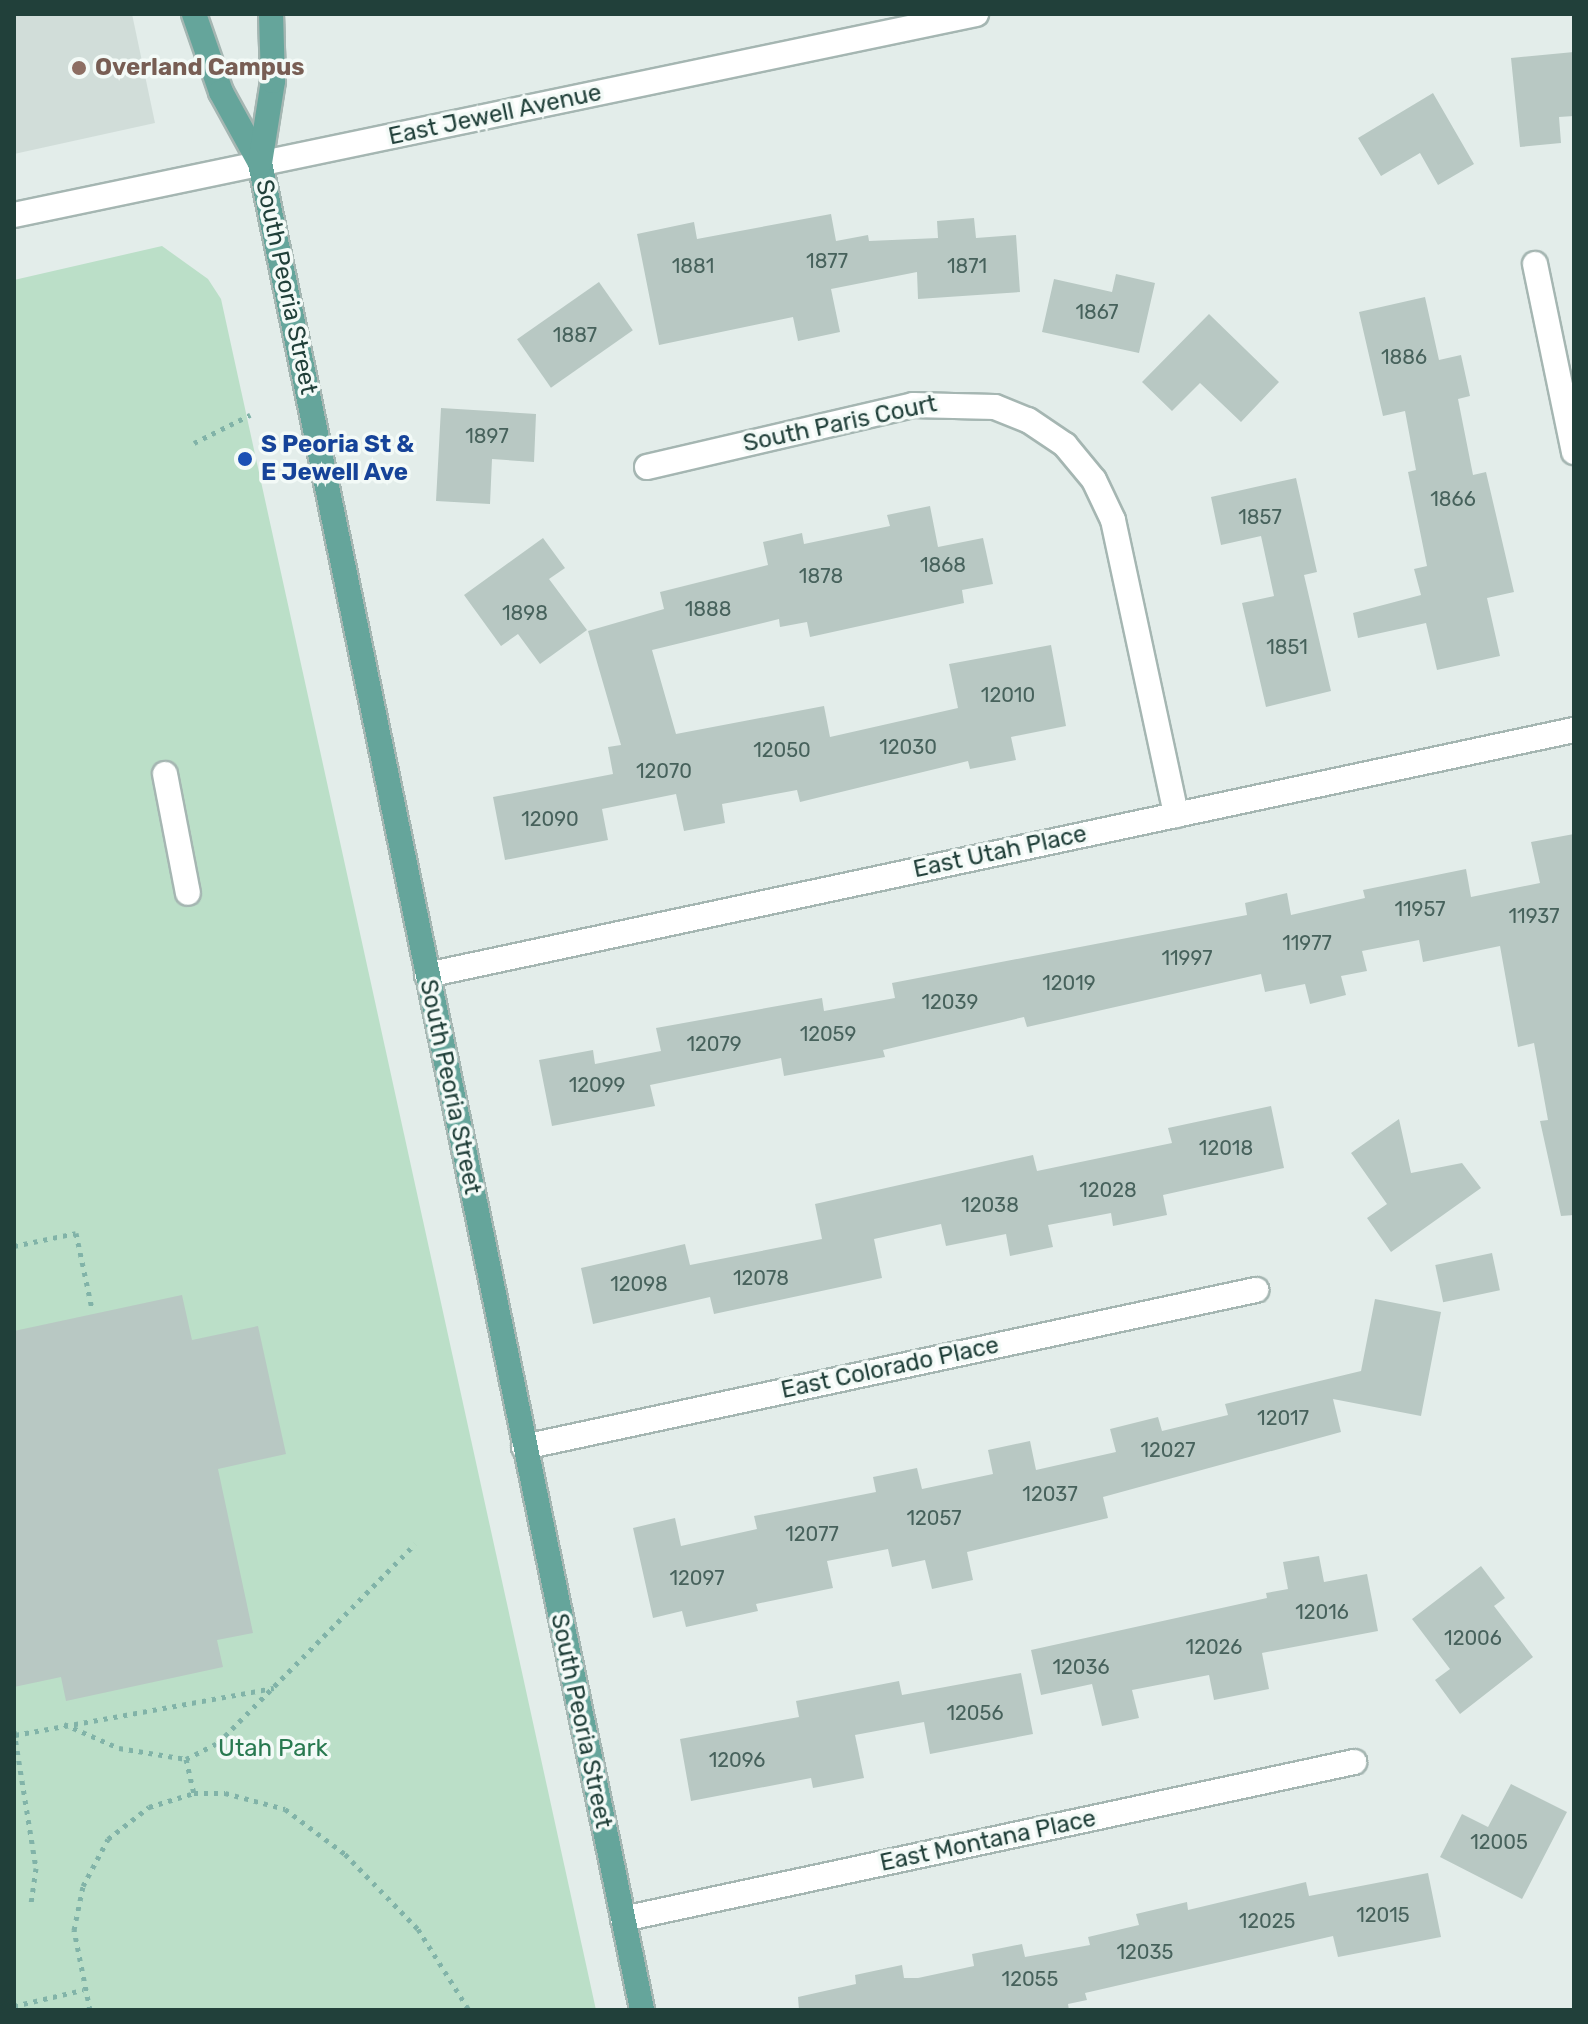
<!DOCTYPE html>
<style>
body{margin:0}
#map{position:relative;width:1588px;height:2024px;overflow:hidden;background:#e3edea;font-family:Rubik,sans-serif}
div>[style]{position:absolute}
.built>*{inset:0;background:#d1ddd9}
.green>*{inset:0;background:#bbdfc8}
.building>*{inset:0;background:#b8c8c3;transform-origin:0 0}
.path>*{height:5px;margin-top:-2.5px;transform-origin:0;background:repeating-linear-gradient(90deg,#81b3a8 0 4px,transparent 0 10px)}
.roads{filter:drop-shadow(2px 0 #a5b6b2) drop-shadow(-2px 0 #a5b6b2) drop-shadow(0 2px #a5b6b2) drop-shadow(0 -2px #a5b6b2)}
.minor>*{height:24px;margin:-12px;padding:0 12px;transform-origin:12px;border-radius:12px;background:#fff}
.major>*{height:24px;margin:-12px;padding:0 12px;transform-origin:12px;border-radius:12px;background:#65a59b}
.dots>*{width:22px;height:22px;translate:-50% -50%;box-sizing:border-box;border:4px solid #f3faf7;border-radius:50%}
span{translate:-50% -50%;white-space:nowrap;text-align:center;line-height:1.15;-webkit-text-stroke:7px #f3faf7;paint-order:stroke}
.number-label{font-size:20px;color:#47625c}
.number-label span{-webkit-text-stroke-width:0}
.education-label{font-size:24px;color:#785e54;font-weight:700}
.left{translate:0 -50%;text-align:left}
.street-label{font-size:24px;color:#21403a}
.transit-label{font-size:24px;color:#164399;font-weight:700}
.park-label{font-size:24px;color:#297950}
.frame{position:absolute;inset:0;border:16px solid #21403a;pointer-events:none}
</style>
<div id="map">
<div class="built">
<i style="clip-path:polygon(14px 14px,132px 14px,155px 123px,14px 154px)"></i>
</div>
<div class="green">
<i style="clip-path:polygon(162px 246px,208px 279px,221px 299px,596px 2010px,14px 2010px,14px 280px)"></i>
</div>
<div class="building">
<i style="clip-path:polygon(1574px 52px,1574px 116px,1559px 117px,1561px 143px,1520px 147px,1511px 58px)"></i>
<i style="clip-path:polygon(1433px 93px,1474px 164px,1438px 185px,1420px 153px,1381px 176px,1358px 138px)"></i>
<i style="clip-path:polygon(831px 214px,836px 241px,868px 235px,869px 241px,938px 238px,937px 221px,974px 218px,976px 238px,1016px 235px,1020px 292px,918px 299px,917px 272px,831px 289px,840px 332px,798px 341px,793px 317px,659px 345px,637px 234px,694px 222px,697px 239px)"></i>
<i style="clip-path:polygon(1116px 274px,1155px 283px,1139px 353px,1042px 332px,1054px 279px,1112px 292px)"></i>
<i style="left:599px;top:282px;width:59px;height:100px;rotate:55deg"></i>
<i style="clip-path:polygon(1425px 297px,1439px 360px,1461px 355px,1470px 396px,1458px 399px,1473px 475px,1486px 472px,1514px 592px,1487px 598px,1500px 656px,1437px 670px,1426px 623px,1358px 638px,1353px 613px,1421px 595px,1414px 569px,1427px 566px,1408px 472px,1416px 470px,1405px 411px,1383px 416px,1359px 312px)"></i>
<i style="clip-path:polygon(1209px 314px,1279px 382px,1241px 422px,1200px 383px,1172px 411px,1142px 382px)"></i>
<i style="clip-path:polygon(441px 408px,536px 414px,534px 462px,492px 459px,490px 504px,436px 501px)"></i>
<i style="clip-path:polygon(1296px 478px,1317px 572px,1304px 575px,1331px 691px,1266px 707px,1242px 603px,1274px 596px,1261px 536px,1221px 545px,1211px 497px)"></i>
<i style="clip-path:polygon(930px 506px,938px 547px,983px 538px,993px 584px,962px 590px,964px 603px,810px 637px,807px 622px,780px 627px,779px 619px,652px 650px,676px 734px,824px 706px,830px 737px,958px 708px,949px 664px,1051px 645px,1066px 726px,1011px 737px,1016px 760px,970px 769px,968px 761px,800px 802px,797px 790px,722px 804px,725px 823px,684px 831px,676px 794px,602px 809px,608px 840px,505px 860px,493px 797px,613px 774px,608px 747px,621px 745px,588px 631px,664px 609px,660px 592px,768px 565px,763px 542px,802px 533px,804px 544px,890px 526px,887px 515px)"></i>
<i style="clip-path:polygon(543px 538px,565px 568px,549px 579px,587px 630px,540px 664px,518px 634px,501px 646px,464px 595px)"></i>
<i style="clip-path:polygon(1574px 834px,1574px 1215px,1561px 1216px,1540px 1121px,1548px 1120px,1534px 1043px,1518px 1047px,1500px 946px,1423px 962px,1419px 940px,1362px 951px,1367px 971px,1341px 976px,1346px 995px,1310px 1004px,1305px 984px,1265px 992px,1261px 974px,1027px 1027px,1024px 1017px,883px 1050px,885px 1057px,784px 1076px,781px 1058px,650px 1085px,655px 1106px,552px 1126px,539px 1060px,593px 1050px,595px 1064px,661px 1051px,656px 1028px,822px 998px,824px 1011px,895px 998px,892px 983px,1247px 915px,1245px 903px,1287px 893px,1291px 915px,1365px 898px,1363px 890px,1466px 869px,1471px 897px,1540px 883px,1531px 842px)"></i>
<i style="clip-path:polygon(1271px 1106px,1284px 1168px,1163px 1195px,1167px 1215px,1113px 1226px,1111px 1213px,1048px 1225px,1053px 1247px,1010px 1256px,1006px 1234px,946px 1246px,941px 1224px,874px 1239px,882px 1278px,714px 1314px,710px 1297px,593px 1324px,581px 1268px,685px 1244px,690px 1265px,822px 1239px,815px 1204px,1033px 1155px,1037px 1171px,1172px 1143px,1168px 1128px)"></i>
<i style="clip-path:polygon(1399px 1119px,1411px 1173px,1462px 1163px,1481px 1188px,1391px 1252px,1367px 1218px,1387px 1204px,1351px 1153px)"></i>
<i style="left:1492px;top:1253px;width:38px;height:58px;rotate:78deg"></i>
<i style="clip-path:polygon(182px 1295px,192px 1340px,258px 1326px,286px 1454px,218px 1469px,253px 1633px,217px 1640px,223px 1667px,66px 1701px,61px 1677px,14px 1687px,14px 1331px)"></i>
<i style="clip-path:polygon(1375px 1299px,1441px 1312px,1421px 1416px,1333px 1399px,1341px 1432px,1103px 1497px,1108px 1518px,967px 1552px,973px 1580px,932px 1589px,925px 1560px,892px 1567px,888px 1549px,827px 1561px,833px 1588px,756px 1604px,758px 1611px,686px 1627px,682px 1611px,653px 1618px,633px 1528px,675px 1518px,681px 1546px,757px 1529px,754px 1516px,876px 1492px,873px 1477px,917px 1468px,922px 1489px,993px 1474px,988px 1450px,1030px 1441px,1036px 1470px,1116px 1452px,1110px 1429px,1158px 1417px,1162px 1431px,1228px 1415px,1225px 1404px,1361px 1371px)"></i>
<i style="clip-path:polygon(1319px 1556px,1324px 1582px,1367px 1574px,1378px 1631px,1262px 1653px,1269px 1689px,1214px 1700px,1209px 1675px,1132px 1690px,1139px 1718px,1102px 1726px,1092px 1684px,1041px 1695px,1031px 1650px,1267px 1598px,1266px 1593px,1288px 1589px,1283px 1562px)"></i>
<i style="clip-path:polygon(1481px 1566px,1505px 1598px,1494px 1606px,1533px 1657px,1460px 1714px,1435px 1680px,1450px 1669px,1412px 1619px)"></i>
<i style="clip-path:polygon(1021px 1673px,1033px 1734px,930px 1754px,924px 1722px,855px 1735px,864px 1778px,813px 1788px,811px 1778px,691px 1801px,680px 1739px,799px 1717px,796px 1701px,899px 1681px,902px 1695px)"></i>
<i style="clip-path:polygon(1511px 1784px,1567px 1812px,1522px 1899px,1440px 1857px,1462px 1814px,1488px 1827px)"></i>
<i style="clip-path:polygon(1428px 1873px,1441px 1937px,1338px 1957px,1333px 1936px,1085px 1993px,1087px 2000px,1068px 2004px,1069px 2010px,799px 2010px,798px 1997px,856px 1984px,855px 1975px,902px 1965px,904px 1978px,918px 1978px,974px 1966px,972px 1954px,1022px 1944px,1025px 1957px,1090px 1945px,1088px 1937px,1139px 1925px,1136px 1914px,1187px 1902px,1188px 1910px,1306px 1882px,1309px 1896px)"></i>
</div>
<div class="path">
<i style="left:194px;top:443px;width:63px;rotate:-26.6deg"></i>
<i style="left:14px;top:1246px;width:63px;rotate:-11.8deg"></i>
<i style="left:76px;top:1233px;width:78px;rotate:78.1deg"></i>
<i style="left:64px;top:1724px;width:60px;rotate:23.6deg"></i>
<i style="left:119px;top:1748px;width:68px;rotate:9.3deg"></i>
<i style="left:186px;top:1759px;width:36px;rotate:-27deg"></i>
<i style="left:218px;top:1743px;width:280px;rotate:-45.3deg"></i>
<i style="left:14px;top:1731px;width:139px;rotate:80.9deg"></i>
<i style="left:36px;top:1868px;width:35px;rotate:98deg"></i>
<i style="left:15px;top:1735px;width:263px;rotate:-10.3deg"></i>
<i style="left:186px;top:1759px;width:35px;rotate:77deg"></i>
<i style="left:14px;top:2006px;width:71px;rotate:-13.1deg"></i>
<i style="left:90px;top:2010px;width:82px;rotate:-101.3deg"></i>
<i style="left:74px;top:1930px;width:45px;rotate:-78.4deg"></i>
<i style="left:83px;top:1886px;width:53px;rotate:-62deg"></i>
<i style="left:108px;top:1839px;width:52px;rotate:-38deg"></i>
<i style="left:149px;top:1807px;width:47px;rotate:-17.3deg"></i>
<i style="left:194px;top:1793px;width:31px"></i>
<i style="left:225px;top:1793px;width:62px;rotate:14.9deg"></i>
<i style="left:285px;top:1809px;width:75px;rotate:36.9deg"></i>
<i style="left:345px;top:1854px;width:105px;rotate:45.8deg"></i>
<i style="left:418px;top:1929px;width:96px;rotate:57.8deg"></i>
</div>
<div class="roads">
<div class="minor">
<i style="left:14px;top:215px;width:983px;rotate:-11.8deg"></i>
<i style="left:1535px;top:264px;width:192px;rotate:78.3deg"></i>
<i style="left:647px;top:467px;width:273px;rotate:-13.1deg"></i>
<i style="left:913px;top:405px;width:82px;rotate:1.4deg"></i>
<i style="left:995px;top:407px;width:35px;rotate:22deg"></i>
<i style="left:1028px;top:420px;width:45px;rotate:34deg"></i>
<i style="left:1065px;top:445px;width:45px;rotate:50.4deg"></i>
<i style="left:1094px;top:480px;width:44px;rotate:64.6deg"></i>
<i style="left:1113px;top:520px;width:302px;rotate:77.9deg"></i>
<i style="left:165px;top:774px;width:121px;rotate:79.1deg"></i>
<i style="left:427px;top:975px;width:1173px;rotate:-12.06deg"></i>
<i style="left:524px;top:1447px;width:749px;rotate:-12.11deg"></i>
<i style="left:623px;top:1919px;width:748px;rotate:-12.12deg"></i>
</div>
<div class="major">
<i style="left:194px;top:14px;width:83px;rotate:70.9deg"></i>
<i style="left:221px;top:92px;width:81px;rotate:61.2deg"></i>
<i style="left:260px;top:163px;width:1886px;rotate:78.31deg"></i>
<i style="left:260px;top:163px;width:83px;rotate:-81deg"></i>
<i style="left:273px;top:81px;width:67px;rotate:-91.7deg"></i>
</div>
</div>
<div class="dots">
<i style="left:79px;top:68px;background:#8d6e63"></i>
<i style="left:245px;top:459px;background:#1a4fb4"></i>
</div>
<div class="number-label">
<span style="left:827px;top:261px">1877</span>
<span style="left:693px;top:266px">1881</span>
<span style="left:967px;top:266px">1871</span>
<span style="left:1097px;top:312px">1867</span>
<span style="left:575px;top:335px">1887</span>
<span style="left:1404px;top:357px">1886</span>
<span style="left:487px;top:436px">1897</span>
<span style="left:1453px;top:499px">1866</span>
<span style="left:1260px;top:517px">1857</span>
<span style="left:943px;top:565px">1868</span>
<span style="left:821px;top:576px">1878</span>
<span style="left:708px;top:609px">1888</span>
<span style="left:525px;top:613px">1898</span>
<span style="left:1287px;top:647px">1851</span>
<span style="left:1008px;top:695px">12010</span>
<span style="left:908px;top:747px">12030</span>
<span style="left:782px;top:750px">12050</span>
<span style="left:664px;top:771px">12070</span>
<span style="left:550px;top:819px">12090</span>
<span style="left:1420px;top:909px">11957</span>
<span style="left:1534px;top:916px">11937</span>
<span style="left:1307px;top:943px">11977</span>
<span style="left:1187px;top:958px">11997</span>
<span style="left:1069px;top:983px">12019</span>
<span style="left:950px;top:1002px">12039</span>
<span style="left:828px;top:1034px">12059</span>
<span style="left:714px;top:1044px">12079</span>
<span style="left:597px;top:1085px">12099</span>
<span style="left:1226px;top:1148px">12018</span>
<span style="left:1108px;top:1190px">12028</span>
<span style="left:990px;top:1205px">12038</span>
<span style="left:761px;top:1278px">12078</span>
<span style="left:639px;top:1284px">12098</span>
<span style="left:1283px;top:1418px">12017</span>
<span style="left:1168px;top:1450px">12027</span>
<span style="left:1050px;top:1494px">12037</span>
<span style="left:934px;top:1518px">12057</span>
<span style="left:812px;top:1534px">12077</span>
<span style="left:697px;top:1578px">12097</span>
<span style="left:1322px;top:1612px">12016</span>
<span style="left:1473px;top:1638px">12006</span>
<span style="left:1214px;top:1647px">12026</span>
<span style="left:1081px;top:1667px">12036</span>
<span style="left:975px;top:1713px">12056</span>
<span style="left:737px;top:1760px">12096</span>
<span style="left:1499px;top:1842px">12005</span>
<span style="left:1383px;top:1915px">12015</span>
<span style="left:1267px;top:1921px">12025</span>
<span style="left:1145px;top:1952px">12035</span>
<span style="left:1030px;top:1979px">12055</span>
</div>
<div class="education-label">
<span class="left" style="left:95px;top:68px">Overland Campus</span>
</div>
<div class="street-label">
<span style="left:495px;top:115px;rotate:-12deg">East Jewell Avenue</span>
<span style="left:286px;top:287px;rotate:78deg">South Peoria Street</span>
<span style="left:840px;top:424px;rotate:-12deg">South Paris Court</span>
<span style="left:1000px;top:852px;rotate:-12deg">East Utah Place</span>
<span style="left:450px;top:1087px;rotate:78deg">South Peoria Street</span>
<span style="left:890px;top:1368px;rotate:-12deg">East Colorado Place</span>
<span style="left:581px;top:1721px;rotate:78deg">South Peoria Street</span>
<span style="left:988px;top:1841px;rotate:-12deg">East Montana Place</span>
</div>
<div class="transit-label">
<span class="left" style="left:261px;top:459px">S Peoria St &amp;<br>E Jewell Ave</span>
</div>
<div class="park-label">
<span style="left:273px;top:1749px">Utah Park</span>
</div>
<div class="frame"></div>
</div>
